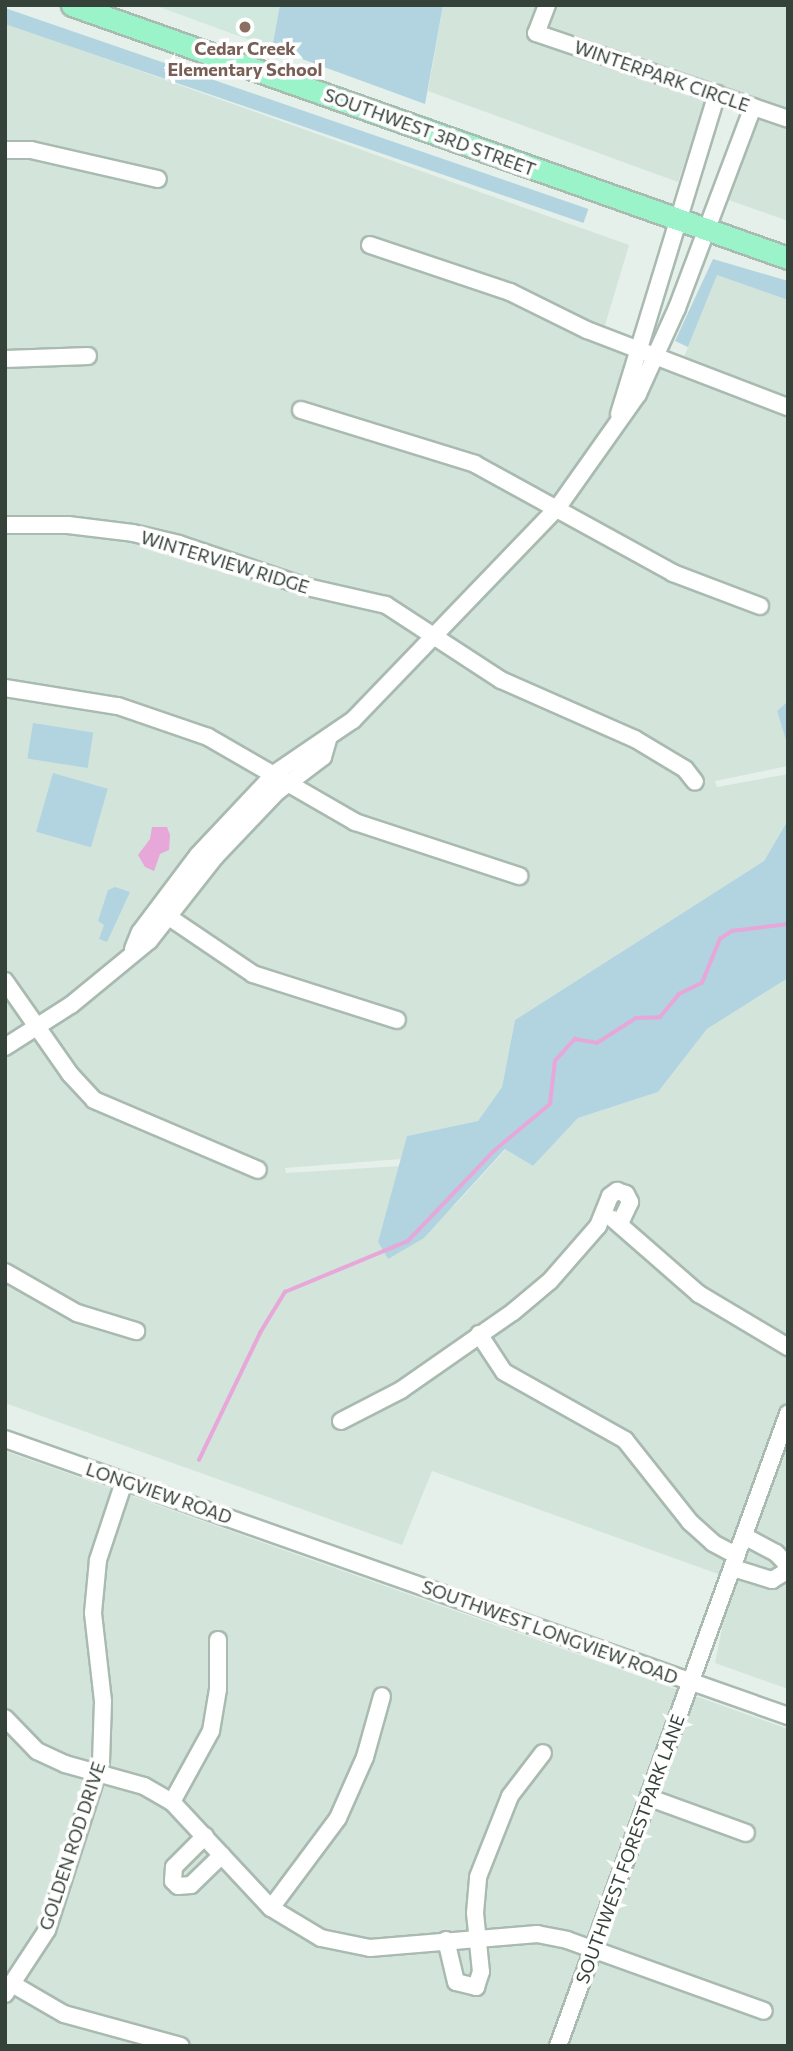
<!DOCTYPE html>
<style>
body{margin:0}
#map{position:relative;width:793px;height:2051px;overflow:hidden;background:#e5f0eb;font-family:Commissioner,sans-serif}
div>[style]{position:absolute}
.residential>*{inset:0;background:#d3e4db}
.education>*{inset:0;background:#d0e8dd}
.green>*{inset:0;background:#b1d4e0;transform-origin:0 0}
.water>*{inset:0;background:#e7a7d9}
.stream>*{height:3.5px;margin:-1.75px;padding:0 1.75px;transform-origin:1.75px;border-radius:1.75px;background:#e7a7d9}
.roads{filter:drop-shadow(2px 0 #a9bab0) drop-shadow(-2px 0 #a9bab0) drop-shadow(0 2px #a9bab0) drop-shadow(0 -2px #a9bab0)}
.minor>*{height:16px;margin:-8px;padding:0 8px;transform-origin:8px;border-radius:8px;background:#fff}
.major>*{height:21px;margin:-10.5px;padding:0 10.5px;transform-origin:10.5px;border-radius:10.5px;background:#9bf3c9}
.dots>*{width:19px;height:19px;translate:-50% -50%;box-sizing:border-box;border:4px solid #fff;border-radius:50%}
span{translate:-50% -50%;white-space:nowrap;text-align:center;line-height:1.15;-webkit-text-stroke:7px #fff;paint-order:stroke}
.education-label{font-size:18px;color:#785e54;font-weight:700}
.street-label{font-size:18px;color:#35423a}
.frame{position:absolute;inset:0;border:7px solid #35423a;pointer-events:none}
</style>
<div id="map">
<div class="residential">
<i style="clip-path:polygon(443px 5px,788px 5px,788px 221px,726px 199px,760px 101px,710px 85px,678px 182px,428px 91px)"></i>
<i style="clip-path:polygon(5px 23px,629px 245px,600px 342px,629px 356px,610px 408px,630px 418px,654px 369px,679px 370px,717px 274px,788px 300px,788px 701px,777px 711px,788px 747px,788px 766px,715px 781px,717px 787px,788px 774px,788px 820px,764px 861px,515px 1020px,502px 1087px,478px 1121px,407px 1136px,401px 1159px,285px 1168px,286px 1173px,400px 1166px,378px 1242px,388px 1259px,455px 1205px,506px 1149px,533px 1166px,578px 1118px,658px 1092px,707px 1029px,788px 978px,788px 1689px,715px 1663px,732px 1579px,432px 1471px,402px 1545px,5px 1403px)"></i>
<i style="clip-path:polygon(5px 1451px,788px 1729px,788px 2046px,5px 2046px)"></i>
</div>
<div class="education">
<i style="clip-path:polygon(154px 5px,280px 5px,272px 48px)"></i>
</div>
<div class="green">
<i style="clip-path:polygon(280px 5px,443px 5px,425px 104px,272px 48px)"></i>
<i style="left:5px;top:8px;width:617px;height:15px;rotate:19deg"></i>
<i style="clip-path:polygon(713px 259px,788px 281px,788px 300px,717px 275px,688px 347px,675px 341px)"></i>
<i style="clip-path:polygon(788px 701px,788px 747px,777px 711px)"></i>
<i style="left:33px;top:723px;width:61px;height:36px;rotate:9deg"></i>
<i style="left:53px;top:773px;width:57px;height:61px;rotate:16deg"></i>
<i style="clip-path:polygon(788px 820px,788px 978px,707px 1029px,658px 1092px,578px 1118px,533px 1166px,505px 1149px,424px 1238px,388px 1259px,378px 1242px,407px 1136px,478px 1121px,502px 1087px,515px 1020px,764px 861px)"></i>
<i style="clip-path:polygon(115px 887px,130px 892px,107px 942px,99px 939px,104px 925px,98px 921px,108px 890px)"></i>
</div>
<div class="water">
<i style="clip-path:polygon(152px 827px,167px 827px,170px 835px,169px 850px,160px 854px,154px 871px,145px 867px,138px 855px,150px 839px)"></i>
</div>
<div class="stream">
<i style="left:199px;top:1460px;width:141px;rotate:-64.3deg"></i>
<i style="left:260px;top:1333px;width:48px;rotate:-58.6deg"></i>
<i style="left:285px;top:1292px;width:133px;rotate:-22.5deg"></i>
<i style="left:408px;top:1241px;width:126px;rotate:-46.3deg"></i>
<i style="left:495px;top:1150px;width:72px;rotate:-39.9deg"></i>
<i style="left:550px;top:1104px;width:43px;rotate:-83.4deg"></i>
<i style="left:555px;top:1061px;width:30px;rotate:-48deg"></i>
<i style="left:575px;top:1039px;width:22px;rotate:10deg"></i>
<i style="left:597px;top:1043px;width:46px;rotate:-32.7deg"></i>
<i style="left:636px;top:1018px;width:24px;rotate:-2deg"></i>
<i style="left:660px;top:1017px;width:30px;rotate:-50deg"></i>
<i style="left:679px;top:994px;width:25px;rotate:-26deg"></i>
<i style="left:702px;top:983px;width:48px;rotate:-67.8deg"></i>
<i style="left:720px;top:939px;width:14px;rotate:-34deg"></i>
<i style="left:732px;top:931px;width:56px;rotate:-7.1deg"></i>
</div>
<div class="roads">
<div class="minor">
<i style="left:547px;top:5px;width:30px;rotate:111deg"></i>
<i style="left:536px;top:33px;width:266px;rotate:18.8deg"></i>
<i style="left:5px;top:150px;width:26px"></i>
<i style="left:31px;top:150px;width:130px;rotate:12.9deg"></i>
<i style="left:370px;top:245px;width:148px;rotate:18.6deg"></i>
<i style="left:510px;top:292px;width:86px;rotate:26.3deg"></i>
<i style="left:587px;top:330px;width:215px;rotate:21deg"></i>
<i style="left:5px;top:359px;width:83px;rotate:-2.1deg"></i>
<i style="left:301px;top:410px;width:182px;rotate:17.2deg"></i>
<i style="left:475px;top:464px;width:226px;rotate:28.8deg"></i>
<i style="left:673px;top:573px;width:93px;rotate:20.8deg"></i>
<i style="left:619px;top:414px;width:335px;rotate:-73deg"></i>
<i style="left:5px;top:525px;width:63px"></i>
<i style="left:68px;top:525px;width:65px;rotate:7deg"></i>
<i style="left:133px;top:533px;width:47px;rotate:13.4deg"></i>
<i style="left:179px;top:544px;width:135px;rotate:18.6deg"></i>
<i style="left:307px;top:587px;width:81px;rotate:12.8deg"></i>
<i style="left:386px;top:605px;width:137px;rotate:33.1deg"></i>
<i style="left:501px;top:680px;width:146px;rotate:23.8deg"></i>
<i style="left:635px;top:739px;width:58px;rotate:31deg"></i>
<i style="left:685px;top:769px;width:16px;rotate:52deg"></i>
<i style="left:5px;top:688px;width:114px;rotate:9.1deg"></i>
<i style="left:118px;top:706px;width:95px;rotate:19deg"></i>
<i style="left:208px;top:737px;width:170px;rotate:30deg"></i>
<i style="left:355px;top:822px;width:173px;rotate:18.2deg"></i>
<i style="left:163px;top:913px;width:109px;rotate:34.1deg"></i>
<i style="left:253px;top:974px;width:151px;rotate:17.7deg"></i>
<i style="left:133px;top:949px;width:18px;rotate:-68deg"></i>
<i style="left:140px;top:932px;width:96px;rotate:-53deg"></i>
<i style="left:198px;top:855px;width:112px;rotate:-46.8deg"></i>
<i style="left:275px;top:773px;width:94px;rotate:-34.2deg"></i>
<i style="left:353px;top:720px;width:296px;rotate:-46.1deg"></i>
<i style="left:558px;top:507px;width:138px;rotate:-54.7deg"></i>
<i style="left:638px;top:394px;width:94px;rotate:-65.6deg"></i>
<i style="left:677px;top:308px;width:215px;rotate:-69.3deg"></i>
<i style="left:5px;top:981px;width:113px;rotate:55deg"></i>
<i style="left:70px;top:1074px;width:35px;rotate:47deg"></i>
<i style="left:94px;top:1100px;width:178px;rotate:23.1deg"></i>
<i style="left:5px;top:1047px;width:78px;rotate:-32.5deg"></i>
<i style="left:71px;top:1005px;width:101px;rotate:-39.4deg"></i>
<i style="left:149px;top:941px;width:107px;rotate:-51.8deg"></i>
<i style="left:215px;top:857px;width:90px;rotate:-46.4deg"></i>
<i style="left:277px;top:792px;width:58px;rotate:-37.3deg"></i>
<i style="left:323px;top:757px;width:18px;rotate:-74deg"></i>
<i style="left:613px;top:1219px;width:114px;rotate:41.1deg"></i>
<i style="left:699px;top:1294px;width:104px;rotate:30.8deg"></i>
<i style="left:5px;top:1272px;width:83px;rotate:29.7deg"></i>
<i style="left:77px;top:1313px;width:62px;rotate:17deg"></i>
<i style="left:479px;top:1334px;width:45px;rotate:56.7deg"></i>
<i style="left:504px;top:1372px;width:139px;rotate:29.3deg"></i>
<i style="left:625px;top:1440px;width:105px;rotate:51.6deg"></i>
<i style="left:690px;top:1522px;width:31px;rotate:42deg"></i>
<i style="left:713px;top:1543px;width:27px;rotate:28deg"></i>
<i style="left:341px;top:1421px;width:68px;rotate:-27.3deg"></i>
<i style="left:401px;top:1390px;width:136px;rotate:-34.9deg"></i>
<i style="left:513px;top:1312px;width:48px;rotate:-40deg"></i>
<i style="left:550px;top:1281px;width:73px;rotate:-48.9deg"></i>
<i style="left:598px;top:1226px;width:32px;rotate:-68deg"></i>
<i style="left:610px;top:1196px;width:9px;rotate:-36deg"></i>
<i style="left:617px;top:1191px;width:9px;rotate:18deg"></i>
<i style="left:626px;top:1194px;width:9px;rotate:63deg"></i>
<i style="left:630px;top:1202px;width:23px;rotate:115deg"></i>
<i style="left:5px;top:1439px;width:831px;rotate:19.48deg"></i>
<i style="left:733px;top:1568px;width:41px;rotate:17.1deg"></i>
<i style="left:772px;top:1580px;width:17px;rotate:-31deg"></i>
<i style="left:787px;top:1571px;width:9px;rotate:-103deg"></i>
<i style="left:785px;top:1562px;width:13px;rotate:-135deg"></i>
<i style="left:776px;top:1553px;width:36px;rotate:-152deg"></i>
<i style="left:5px;top:1718px;width:46px;rotate:45.9deg"></i>
<i style="left:37px;top:1751px;width:31px;rotate:25deg"></i>
<i style="left:65px;top:1764px;width:82px;rotate:15.6deg"></i>
<i style="left:144px;top:1786px;width:32px;rotate:30deg"></i>
<i style="left:172px;top:1802px;width:145px;rotate:47deg"></i>
<i style="left:271px;top:1908px;width:58px;rotate:31deg"></i>
<i style="left:321px;top:1938px;width:50px;rotate:11.5deg"></i>
<i style="left:370px;top:1948px;width:168px;rotate:-4.8deg"></i>
<i style="left:537px;top:1934px;width:31px;rotate:11deg"></i>
<i style="left:567px;top:1940px;width:209px;rotate:19.8deg"></i>
<i style="left:650px;top:1798px;width:102px;rotate:20deg"></i>
<i style="left:172px;top:1802px;width:81px;rotate:-61.2deg"></i>
<i style="left:211px;top:1731px;width:43px;rotate:-80.5deg"></i>
<i style="left:218px;top:1689px;width:49px;rotate:-90deg"></i>
<i style="left:205px;top:1836px;width:44px;rotate:135deg"></i>
<i style="left:174px;top:1867px;width:14px;rotate:94deg"></i>
<i style="left:173px;top:1881px;width:7px;rotate:45deg"></i>
<i style="left:178px;top:1886px;width:13px;rotate:-4deg"></i>
<i style="left:191px;top:1885px;width:43px;rotate:-44.1deg"></i>
<i style="left:271px;top:1908px;width:112px;rotate:-53.3deg"></i>
<i style="left:338px;top:1818px;width:67px;rotate:-66.1deg"></i>
<i style="left:365px;top:1757px;width:63px;rotate:-74.4deg"></i>
<i style="left:446px;top:1940px;width:43px;rotate:76.6deg"></i>
<i style="left:456px;top:1982px;width:21px;rotate:14deg"></i>
<i style="left:476px;top:1987px;width:16px;rotate:-72deg"></i>
<i style="left:481px;top:1972px;width:59px;rotate:-95.8deg"></i>
<i style="left:475px;top:1913px;width:36px;rotate:-85deg"></i>
<i style="left:478px;top:1877px;width:87px;rotate:-68.4deg"></i>
<i style="left:510px;top:1796px;width:54px;rotate:-52.5deg"></i>
<i style="left:14px;top:1985px;width:58px;rotate:30.1deg"></i>
<i style="left:64px;top:2014px;width:121px;rotate:15.3deg"></i>
<i style="left:5px;top:1994px;width:77px;rotate:-56.7deg"></i>
<i style="left:47px;top:1930px;width:176px;rotate:-72.2deg"></i>
<i style="left:101px;top:1762px;width:61px;rotate:-88.1deg"></i>
<i style="left:103px;top:1701px;width:89px;rotate:-96.5deg"></i>
<i style="left:93px;top:1613px;width:53px;rotate:-84.6deg"></i>
<i style="left:98px;top:1560px;width:82px;rotate:-71.6deg"></i>
<i style="left:558px;top:2046px;width:673px;rotate:-70deg"></i>
</div>
<div class="major">
<i style="left:72px;top:5px;width:759px;rotate:19.46deg"></i>
</div>
</div>
<div class="dots">
<i style="left:245px;top:27px;background:#8d6e63"></i>
</div>
<div class="education-label">
<span style="left:245px;top:59px">Cedar Creek<br>Elementary School</span>
</div>
<div class="street-label">
<span style="left:662px;top:76px;rotate:19deg">WINTERPARK CIRCLE</span>
<span style="left:430px;top:132px;rotate:20deg">SOUTHWEST 3RD STREET</span>
<span style="left:225px;top:562px;rotate:17deg">WINTERVIEW RIDGE</span>
<span style="left:159px;top:1493px;rotate:19deg">LONGVIEW ROAD</span>
<span style="left:550px;top:1632px;rotate:20deg">SOUTHWEST LONGVIEW ROAD</span>
<span style="left:72px;top:1846px;rotate:-72deg">GOLDEN ROD DRIVE</span>
<span style="left:630px;top:1849px;rotate:-70deg">SOUTHWEST FORESTPARK LANE</span>
</div>
<div class="frame"></div>
</div>
